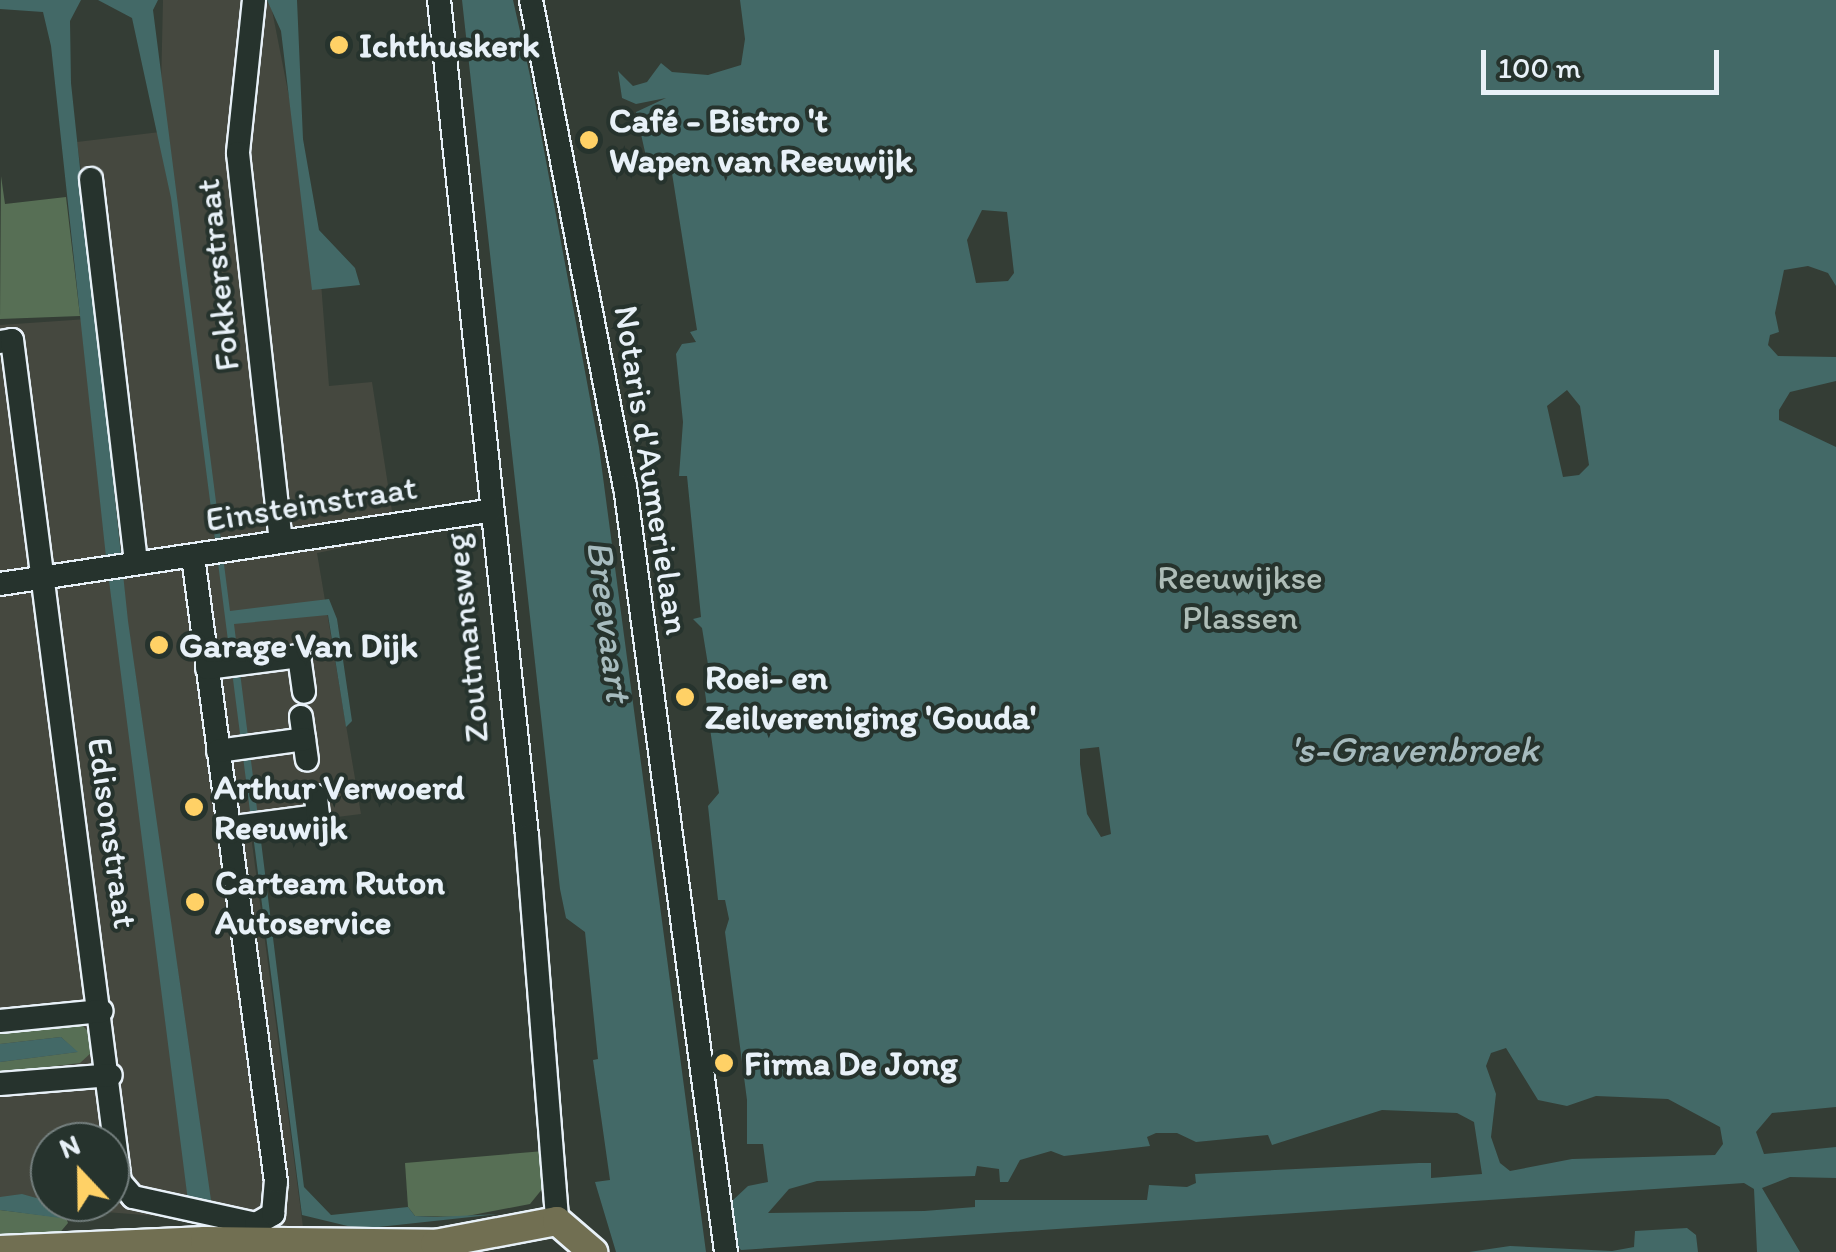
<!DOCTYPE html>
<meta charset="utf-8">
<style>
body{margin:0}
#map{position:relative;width:1836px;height:1252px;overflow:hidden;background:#343d35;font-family:Itim,sans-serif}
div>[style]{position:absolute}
.built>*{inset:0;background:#45483f}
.green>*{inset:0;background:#576f55}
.water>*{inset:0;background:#436967}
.roads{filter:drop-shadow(2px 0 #e8f1f8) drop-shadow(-2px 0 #e8f1f8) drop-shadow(0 2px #e8f1f8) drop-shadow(0 -2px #e8f1f8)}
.minor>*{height:22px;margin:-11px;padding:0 11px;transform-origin:11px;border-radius:11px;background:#26332d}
.major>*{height:28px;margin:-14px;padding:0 14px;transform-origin:14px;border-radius:14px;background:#716f52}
.dots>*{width:28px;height:28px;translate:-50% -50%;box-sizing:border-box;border:5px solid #26332d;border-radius:50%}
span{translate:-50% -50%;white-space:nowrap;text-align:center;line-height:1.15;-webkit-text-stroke:8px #26332d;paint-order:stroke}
.poi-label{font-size:35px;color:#e8f1f8;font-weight:700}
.left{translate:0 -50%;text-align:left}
.street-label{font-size:35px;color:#e8f1f8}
.park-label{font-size:35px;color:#aebdb7}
.water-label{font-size:38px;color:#a6bbbe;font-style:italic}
.north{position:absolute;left:30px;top:1122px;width:100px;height:100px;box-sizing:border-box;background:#26332d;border:2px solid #747f7e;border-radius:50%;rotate:338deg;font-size:28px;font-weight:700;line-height:40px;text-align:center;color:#e8f1f8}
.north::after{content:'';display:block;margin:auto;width:35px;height:45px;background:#ffd166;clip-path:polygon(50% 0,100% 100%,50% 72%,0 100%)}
.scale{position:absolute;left:1481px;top:50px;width:238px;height:45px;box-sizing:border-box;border:5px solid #e8f1f8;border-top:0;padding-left:12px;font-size:30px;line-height:35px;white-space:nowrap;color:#e8f1f8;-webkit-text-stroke:8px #26332d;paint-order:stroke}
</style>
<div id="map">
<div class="built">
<i style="clip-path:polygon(evenodd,163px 0,270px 0,318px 244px,329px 386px,372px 382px,396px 537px,317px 553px,361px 814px,250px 828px,303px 1227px,0 1204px,0 325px,102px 318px,77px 142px,160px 132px,163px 0,50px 1142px,110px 1142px,110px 1202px,50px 1202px,50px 1142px)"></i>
</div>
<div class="green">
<i style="clip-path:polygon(1px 176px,5px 204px,66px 197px,80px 316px,0 319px)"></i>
<i style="clip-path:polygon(80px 1023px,93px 1036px,93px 1051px,80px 1063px,0 1073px,0 1062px,77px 1052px,61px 1037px,0 1044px,0 1031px)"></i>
<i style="clip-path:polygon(544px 1151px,543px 1188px,530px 1204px,462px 1217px,415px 1216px,408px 1207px,405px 1163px)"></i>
<i style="clip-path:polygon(0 1210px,66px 1218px,68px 1223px,57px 1236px,0 1242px)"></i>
</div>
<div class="water">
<i style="clip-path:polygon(0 0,81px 0,70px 21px,71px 83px,128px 621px,212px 1207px,188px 1201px,106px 557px,51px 46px,43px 12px,0 9px)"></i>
<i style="clip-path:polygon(98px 0,158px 0,153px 10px,163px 88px,230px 611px,329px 599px,337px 619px,352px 721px,346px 727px,328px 615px,234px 624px,304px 1187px,331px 1215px,408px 1207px,415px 1216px,437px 1217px,499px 1214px,360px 1229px,302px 1215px,171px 198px,132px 18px)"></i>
<i style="clip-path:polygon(267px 0,297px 0,303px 139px,319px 230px,355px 268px,360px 285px,312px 290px,281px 31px)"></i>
<i style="clip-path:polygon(462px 0,513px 0,531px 80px,599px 447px,706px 1252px,616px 1252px,595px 1182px,610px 1180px,593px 1060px,598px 1059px,585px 932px,566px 918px,560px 889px)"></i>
<i style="clip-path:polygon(evenodd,740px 0,1836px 0,1836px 286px,1828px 273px,1808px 266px,1784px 270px,1775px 313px,1779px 332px,1770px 335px,1768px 345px,1778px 356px,1836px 357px,1836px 381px,1790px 392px,1779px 410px,1779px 420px,1836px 447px,1836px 1107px,1772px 1113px,1756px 1132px,1764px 1154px,1836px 1147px,1836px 1178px,1790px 1177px,1762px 1188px,1800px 1252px,1757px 1252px,1754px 1189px,1744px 1183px,741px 1250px,736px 1244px,732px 1201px,748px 1186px,768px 1182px,763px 1144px,747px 1144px,747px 1100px,725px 932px,729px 919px,725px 900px,718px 900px,708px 806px,719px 793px,704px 685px,711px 683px,702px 628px,693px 619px,701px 617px,687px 476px,679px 476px,683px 422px,676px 354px,682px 344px,696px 342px,690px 332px,697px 330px,671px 167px,647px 161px,636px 112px,666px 98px,636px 104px,622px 98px,618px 71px,633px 86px,647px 82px,661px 63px,672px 72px,708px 75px,741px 65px,745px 39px,740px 0,982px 210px,1007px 212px,1014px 273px,1008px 281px,976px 283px,967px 240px,982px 210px,740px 0,1567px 390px,1580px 406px,1589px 465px,1579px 475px,1563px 477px,1547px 406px,1567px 390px,740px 0,1099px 747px,1111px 834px,1101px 837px,1087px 814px,1080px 764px,1080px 749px,1099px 747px,740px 0,1506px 1048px,1538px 1100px,1567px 1106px,1596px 1096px,1668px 1099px,1720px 1127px,1723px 1144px,1715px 1155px,1572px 1159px,1510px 1171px,1500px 1163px,1491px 1137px,1496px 1094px,1486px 1066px,1491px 1053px,1506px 1048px,740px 0,1382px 1110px,1457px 1113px,1474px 1122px,1482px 1174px,1431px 1178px,1431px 1163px,1419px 1163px,1195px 1174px,1196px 1183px,1187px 1187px,1149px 1185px,1147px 1200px,975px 1200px,975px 1207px,924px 1211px,768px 1213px,789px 1189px,817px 1181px,975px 1176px,977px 1166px,999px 1169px,1000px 1182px,1008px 1182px,1020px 1160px,1051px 1151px,1064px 1156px,1150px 1146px,1147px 1137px,1156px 1133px,1177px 1133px,1196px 1142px,1268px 1135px,1272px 1145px,1382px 1110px)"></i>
<i style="clip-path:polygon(61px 1037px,78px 1052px,0 1062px,0 1044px)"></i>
<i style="clip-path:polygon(22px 1194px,72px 1208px,101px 1202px,104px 1214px,68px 1219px,0 1210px,0 1197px)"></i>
<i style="clip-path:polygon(1687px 1228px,1696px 1235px,1698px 1252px,1469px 1252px,1510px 1246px,1612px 1251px,1634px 1247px,1635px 1231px)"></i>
</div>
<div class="roads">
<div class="minor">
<i style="left:254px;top:0;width:154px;rotate:96deg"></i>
<i style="left:238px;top:153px;width:391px;rotate:83.7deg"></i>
<i style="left:439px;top:0;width:841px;rotate:83.99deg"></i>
<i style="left:527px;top:836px;width:386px;rotate:85.5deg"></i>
<i style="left:531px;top:0;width:495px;rotate:79.1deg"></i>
<i style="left:625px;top:486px;width:773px;rotate:82.49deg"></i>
<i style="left:91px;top:179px;width:386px;rotate:83.3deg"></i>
<i style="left:0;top:342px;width:12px;rotate:-9deg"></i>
<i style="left:12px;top:340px;width:849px;rotate:82.69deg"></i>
<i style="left:120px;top:1182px;width:20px;rotate:49deg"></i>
<i style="left:133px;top:1197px;width:126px;rotate:12.4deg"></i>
<i style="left:256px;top:1224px;width:20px;rotate:-30deg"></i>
<i style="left:273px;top:1214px;width:32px;rotate:-85deg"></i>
<i style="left:276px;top:1182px;width:630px;rotate:-97.56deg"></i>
<i style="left:0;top:584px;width:496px;rotate:-8.5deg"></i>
<i style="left:207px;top:668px;width:93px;rotate:-7.4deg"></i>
<i style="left:299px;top:656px;width:36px;rotate:82deg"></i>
<i style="left:301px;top:717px;width:43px;rotate:82.1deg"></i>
<i style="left:218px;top:751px;width:87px;rotate:-7.9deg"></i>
<i style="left:227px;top:828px;width:92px;rotate:-7.5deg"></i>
<i style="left:318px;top:816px;width:20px;rotate:-96deg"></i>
<i style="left:0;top:1021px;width:102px;rotate:-5.6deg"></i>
<i style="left:0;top:1084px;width:111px;rotate:-4.6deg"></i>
</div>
<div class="major">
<i style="left:0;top:1250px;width:205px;rotate:-2.5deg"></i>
<i style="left:205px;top:1241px;width:230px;rotate:0.7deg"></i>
<i style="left:435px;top:1244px;width:124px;rotate:-10.7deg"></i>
<i style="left:557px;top:1221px;width:48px;rotate:40.7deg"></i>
</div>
</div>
<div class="dots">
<i style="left:339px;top:45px;background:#ffd166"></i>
<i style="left:589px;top:140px;background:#ffd166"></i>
<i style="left:159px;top:645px;background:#ffd166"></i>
<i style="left:685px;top:697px;background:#ffd166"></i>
<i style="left:194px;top:807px;background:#ffd166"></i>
<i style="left:195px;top:902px;background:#ffd166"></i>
<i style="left:724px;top:1063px;background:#ffd166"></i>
</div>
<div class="poi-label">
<span class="left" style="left:359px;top:45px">Ichthuskerk</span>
<span class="left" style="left:609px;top:140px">Café - Bistro 't<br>Wapen van Reeuwijk</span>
<span class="left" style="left:179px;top:645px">Garage Van Dijk</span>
<span class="left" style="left:705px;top:697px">Roei- en<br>Zeilvereniging 'Gouda'</span>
<span class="left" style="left:214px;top:807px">Arthur Verwoerd<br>Reeuwijk</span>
<span class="left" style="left:215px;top:902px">Carteam Ruton<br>Autoservice</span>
<span class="left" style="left:744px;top:1063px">Firma De Jong</span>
</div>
<div class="street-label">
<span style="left:217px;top:275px;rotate:-96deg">Fokkerstraat</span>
<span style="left:652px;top:470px;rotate:81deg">Notaris d'Aumerielaan</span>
<span style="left:311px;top:503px;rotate:-9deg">Einsteinstraat</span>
<span style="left:466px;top:638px;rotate:-96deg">Zoutmansweg</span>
<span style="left:113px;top:833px;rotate:82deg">Edisonstraat</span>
</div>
<div class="park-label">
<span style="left:1240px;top:597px">Reeuwijkse<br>Plassen</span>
</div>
<div class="water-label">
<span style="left:609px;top:621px;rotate:83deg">Breevaart</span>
<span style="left:1414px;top:750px">'s-Gravenbroek</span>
</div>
<div class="north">N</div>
<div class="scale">100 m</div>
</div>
